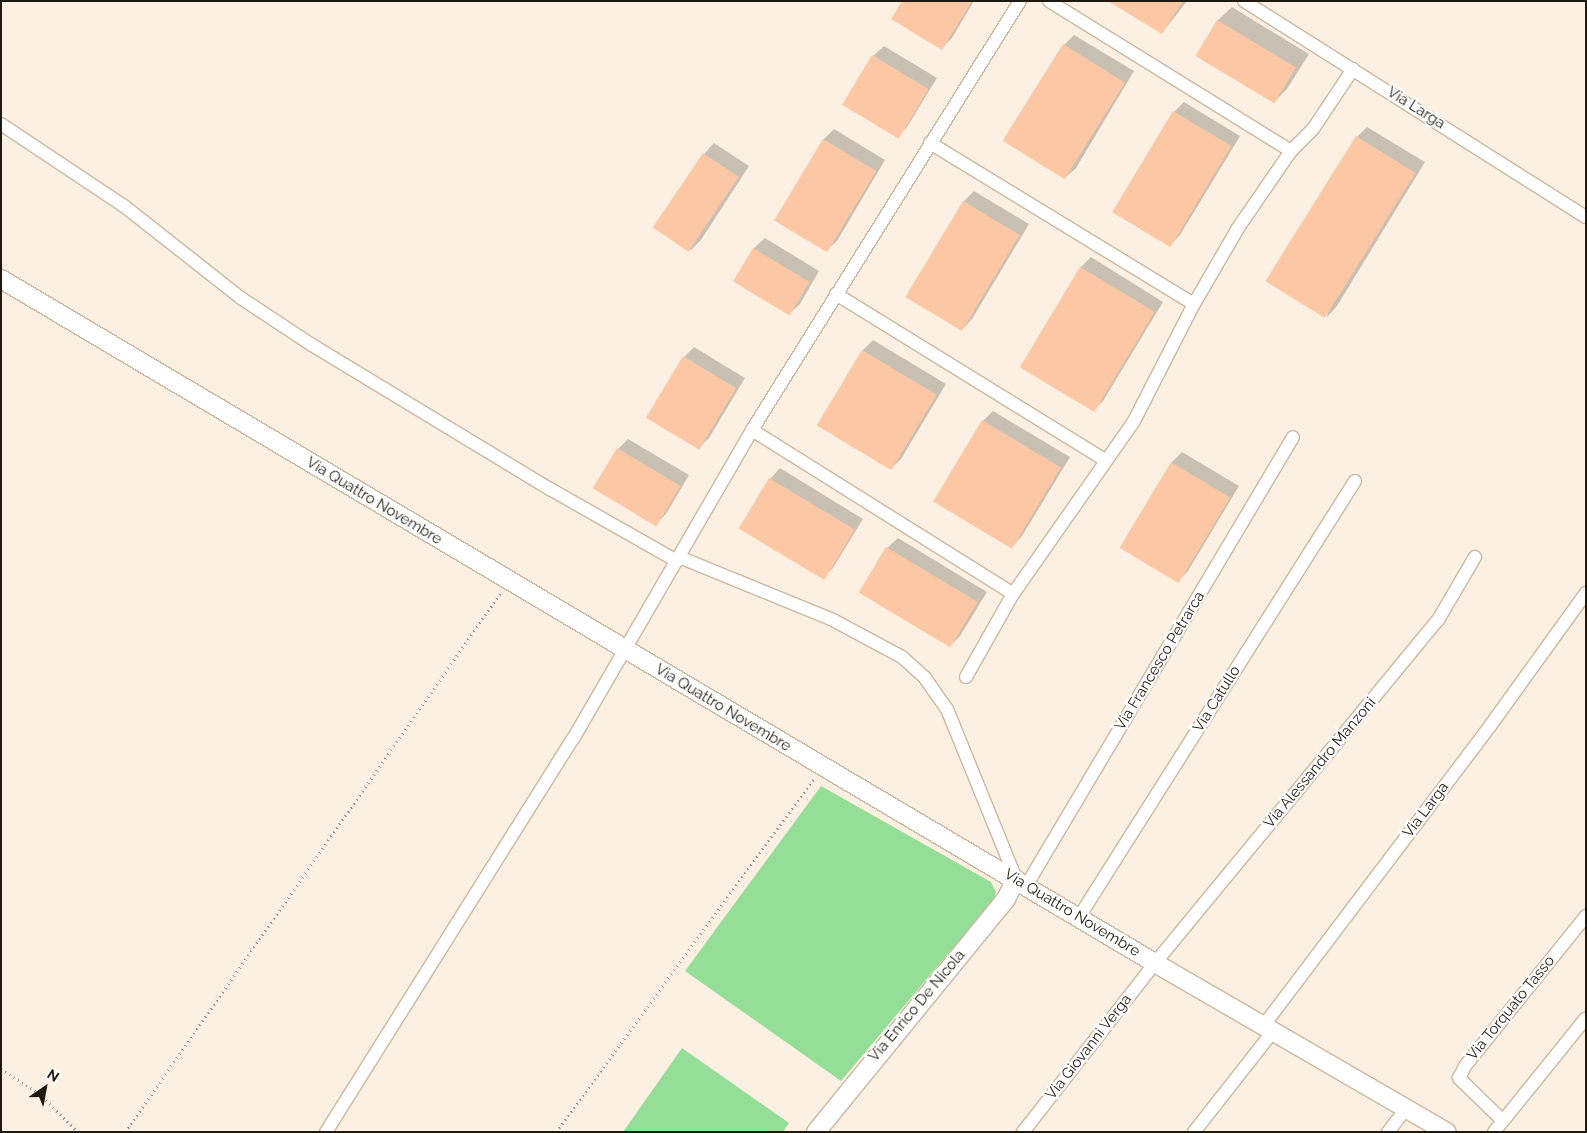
<!DOCTYPE html>
<style>
body{margin:0}
#map{position:relative;width:1587px;height:1133px;overflow:hidden;background:#fcf0e2;font-family:Raleway,sans-serif}
div>[style]{position:absolute}
.green>*{inset:0;background:#95de97}
.shadow>*{inset:0;background:#0003}
.building>*{inset:0;background:#fbc7a5;transform-origin:0 0}
.path>*{height:2.5px;margin-top:-1.25px;transform-origin:0;background:repeating-linear-gradient(90deg,#9d9388 0 1px,transparent 0 5px)}
.roads{filter:drop-shadow(1px 0 #cab8a0) drop-shadow(-1px 0 #cab8a0) drop-shadow(0 1px #cab8a0) drop-shadow(0 -1px #cab8a0)}
.street>*{height:12px;margin:-6px;padding:0 6px;transform-origin:6px;border-radius:6px;background:#fff}
.secondary>*{height:18px;margin:-9px;padding:0 9px;transform-origin:9px;border-radius:9px;background:#fff}
span{translate:-50% -50%;white-space:nowrap;text-align:center;line-height:1.15;-webkit-text-stroke:4.5px #fff;paint-order:stroke}
.street-label{font-size:15px;color:#1f1910}
.frame{position:absolute;inset:0;border:2px solid #1f1910;pointer-events:none}
.north{position:absolute;left:20px;top:1063px;width:50px;height:50px;-webkit-text-stroke:4px #fff;paint-order:stroke;rotate:33deg;font-size:14px;font-weight:700;line-height:20px;text-align:center;color:#1f1910}
.north::after{content:'';display:block;margin:auto;width:18px;height:22px;background:#1f1910;clip-path:polygon(50% 0,100% 100%,50% 72%,0 100%)}
</style>
<div id="map">
<div class="green">
<i style="clip-path:polygon(821px 786px,991px 882px,996px 892px,994px 899px,841px 1081px,685px 971px)"></i>
<i style="clip-path:polygon(682px 1048px,789px 1123px,783px 1132px,623px 1132px)"></i>
</div>
<div class="shadow">
<i style="clip-path:polygon(903px 1px,974px 1px,952px 38px,942px 48px)"></i>
<i style="clip-path:polygon(1110px 1px,1187px 1px,1162px 33px)"></i>
<i style="clip-path:polygon(1232px 7px,1309px 54px,1287px 89px,1274px 102px,1197px 56px,1218px 20px)"></i>
<i style="clip-path:polygon(1074px 35px,1134px 71px,1076px 168px,1065px 178px,1064px 45px)"></i>
<i style="clip-path:polygon(884px 46px,937px 78px,907px 127px,897px 137px,873px 56px)"></i>
<i style="clip-path:polygon(1184px 102px,1240px 136px,1180px 235px,1170px 245px,1174px 112px)"></i>
<i style="clip-path:polygon(1367px 127px,1425px 162px,1337px 306px,1327px 317px,1357px 137px)"></i>
<i style="clip-path:polygon(834px 129px,885px 160px,837px 241px,826px 251px,824px 139px)"></i>
<i style="clip-path:polygon(714px 143px,749px 166px,701px 240px,690px 251px,704px 154px)"></i>
<i style="clip-path:polygon(974px 191px,1029px 224px,972px 319px,962px 330px,907px 296px,964px 201px)"></i>
<i style="clip-path:polygon(765px 238px,819px 271px,800px 304px,789px 314px,735px 281px,754px 248px)"></i>
<i style="clip-path:polygon(1091px 257px,1163px 302px,1103px 401px,1093px 411px,1080px 268px)"></i>
<i style="clip-path:polygon(873px 340px,946px 384px,901px 459px,891px 469px,818px 425px,863px 350px)"></i>
<i style="clip-path:polygon(694px 347px,745px 378px,709px 438px,699px 448px,684px 357px)"></i>
<i style="clip-path:polygon(993px 411px,1070px 457px,1022px 536px,1012px 547px,983px 421px)"></i>
<i style="clip-path:polygon(628px 439px,689px 475px,666px 514px,656px 524px,595px 487px,618px 449px)"></i>
<i style="clip-path:polygon(1182px 452px,1239px 486px,1188px 571px,1178px 581px,1121px 547px,1172px 462px)"></i>
<i style="clip-path:polygon(780px 468px,863px 519px,833px 568px,823px 578px,770px 479px)"></i>
<i style="clip-path:polygon(898px 538px,987px 592px,960px 636px,950px 646px,860px 592px,887px 548px)"></i>
</div>
<div class="building">
<i style="clip-path:polygon(902px 1px,972px 1px,942px 50px,891px 19px)"></i>
<i style="clip-path:polygon(1108px 1px,1183px 1px,1162px 34px)"></i>
<i style="left:1217px;top:20px;width:92px;height:42px;rotate:31deg"></i>
<i style="left:1063px;top:44px;width:73px;height:114px;rotate:32deg"></i>
<i style="left:872px;top:55px;width:66px;height:58px;rotate:31deg"></i>
<i style="left:1173px;top:111px;width:68px;height:118px;rotate:31deg"></i>
<i style="left:1356px;top:136px;width:70px;height:171px;rotate:32deg"></i>
<i style="left:823px;top:139px;width:62px;height:95px;rotate:31deg"></i>
<i style="left:703px;top:153px;width:43px;height:90px;rotate:34deg"></i>
<i style="left:963px;top:201px;width:66px;height:112px;rotate:31deg"></i>
<i style="left:753px;top:248px;width:66px;height:39px;rotate:31deg"></i>
<i style="left:1080px;top:267px;width:87px;height:117px;rotate:31deg"></i>
<i style="left:862px;top:350px;width:87px;height:88px;rotate:31deg"></i>
<i style="left:683px;top:356px;width:62px;height:72px;rotate:31deg"></i>
<i style="left:982px;top:420px;width:92px;height:95px;rotate:31deg"></i>
<i style="left:617px;top:448px;width:74px;height:47px;rotate:31deg"></i>
<i style="left:1171px;top:462px;width:69px;height:100px;rotate:31deg"></i>
<i style="left:769px;top:478px;width:100px;height:59px;rotate:31deg"></i>
<i style="left:886px;top:547px;width:107px;height:53px;rotate:31deg"></i>
</div>
<div class="path">
<i style="left:1px;top:1069px;width:45px;rotate:32.3deg"></i>
<i style="left:39px;top:1093px;width:55px;rotate:45deg"></i>
<i style="left:125px;top:1132px;width:658px;rotate:-55.15deg"></i>
<i style="left:556px;top:1132px;width:437px;rotate:-53.9deg"></i>
</div>
<div class="roads">
<div class="street">
<i style="left:1049px;top:1px;width:285px;rotate:31.8deg"></i>
<i style="left:1244px;top:1px;width:404px;rotate:32.3deg"></i>
<i style="left:1px;top:124px;width:148px;rotate:33.7deg"></i>
<i style="left:124px;top:206px;width:149px;rotate:38.2deg"></i>
<i style="left:241px;top:298px;width:85px;rotate:33.5deg"></i>
<i style="left:312px;top:345px;width:278px;rotate:31.2deg"></i>
<i style="left:550px;top:489px;width:146px;rotate:29.6deg"></i>
<i style="left:930px;top:143px;width:309px;rotate:31.4deg"></i>
<i style="left:836px;top:294px;width:316px;rotate:31.7deg"></i>
<i style="left:752px;top:430px;width:308px;rotate:32.1deg"></i>
<i style="left:679px;top:557px;width:166px;rotate:22.2deg"></i>
<i style="left:833px;top:620px;width:78px;rotate:28.2deg"></i>
<i style="left:902px;top:657px;width:31px;rotate:42deg"></i>
<i style="left:925px;top:678px;width:38px;rotate:55deg"></i>
<i style="left:947px;top:709px;width:183px;rotate:67.9deg"></i>
<i style="left:966px;top:677px;width:95px;rotate:-60.5deg"></i>
<i style="left:1013px;top:594px;width:211px;rotate:-55deg"></i>
<i style="left:1134px;top:421px;width:131px;rotate:-62.9deg"></i>
<i style="left:1194px;top:304px;width:88px;rotate:-59.9deg"></i>
<i style="left:1238px;top:228px;width:93px;rotate:-55.5deg"></i>
<i style="left:1291px;top:151px;width:31px;rotate:-45deg"></i>
<i style="left:1313px;top:129px;width:72px;rotate:-56.3deg"></i>
<i style="left:1026px;top:886px;width:522px;rotate:-59.26deg"></i>
<i style="left:1079px;top:917px;width:516px;rotate:-57.67deg"></i>
<i style="left:1264px;top:1025px;width:375px;rotate:-52.9deg"></i>
<i style="left:1490px;top:726px;width:164px;rotate:-54.2deg"></i>
<i style="left:1503px;top:1121px;width:62px;rotate:-135.7deg"></i>
<i style="left:1459px;top:1078px;width:13px;rotate:-63deg"></i>
<i style="left:1465px;top:1066px;width:193px;rotate:-51.1deg"></i>
<i style="left:326px;top:1132px;width:464px;rotate:-57.9deg"></i>
<i style="left:573px;top:739px;width:357px;rotate:-59.9deg"></i>
<i style="left:752px;top:430px;width:506px;rotate:-58.01deg"></i>
<i style="left:1023px;top:1132px;width:214px;rotate:-52deg"></i>
<i style="left:1155px;top:963px;width:445px;rotate:-50.5deg"></i>
<i style="left:1438px;top:620px;width:73px;rotate:-59.6deg"></i>
<i style="left:1194px;top:1132px;width:130px;rotate:-51.9deg"></i>
<i style="left:1388px;top:1132px;width:29px;rotate:-52deg"></i>
<i style="left:1494px;top:1132px;width:146px;rotate:-51.1deg"></i>
</div>
<div class="secondary">
<i style="left:1px;top:279px;width:1341px;rotate:30.66deg"></i>
<i style="left:1155px;top:963px;width:337px;rotate:30.1deg"></i>
<i style="left:816px;top:1132px;width:301px;rotate:-50.8deg"></i>
<i style="left:1006px;top:899px;width:22px;rotate:-63deg"></i>
</div>
</div>
<div class="street-label">
<span style="left:1416px;top:108px;rotate:32deg">Via Larga</span>
<span style="left:374px;top:501px;rotate:31deg">Via Quattro Novembre</span>
<span style="left:1160px;top:661px;rotate:-59deg">Via Francesco Petrarca</span>
<span style="left:1217px;top:699px;rotate:-58deg">Via Catullo</span>
<span style="left:723px;top:708px;rotate:31deg">Via Quattro Novembre</span>
<span style="left:1320px;top:763px;rotate:-50deg">Via Alessandro Manzoni</span>
<span style="left:1426px;top:810px;rotate:-53deg">Via Larga</span>
<span style="left:1072px;top:913px;rotate:31deg">Via Quattro Novembre</span>
<span style="left:917px;top:1006px;rotate:-50deg">Via Enrico De Nicola</span>
<span style="left:1511px;top:1008px;rotate:-51deg">Via Torquato Tasso</span>
<span style="left:1089px;top:1047px;rotate:-52deg">Via Giovanni Verga</span>
</div>
<div class="frame"></div>
<div class="north">N</div>
</div>
